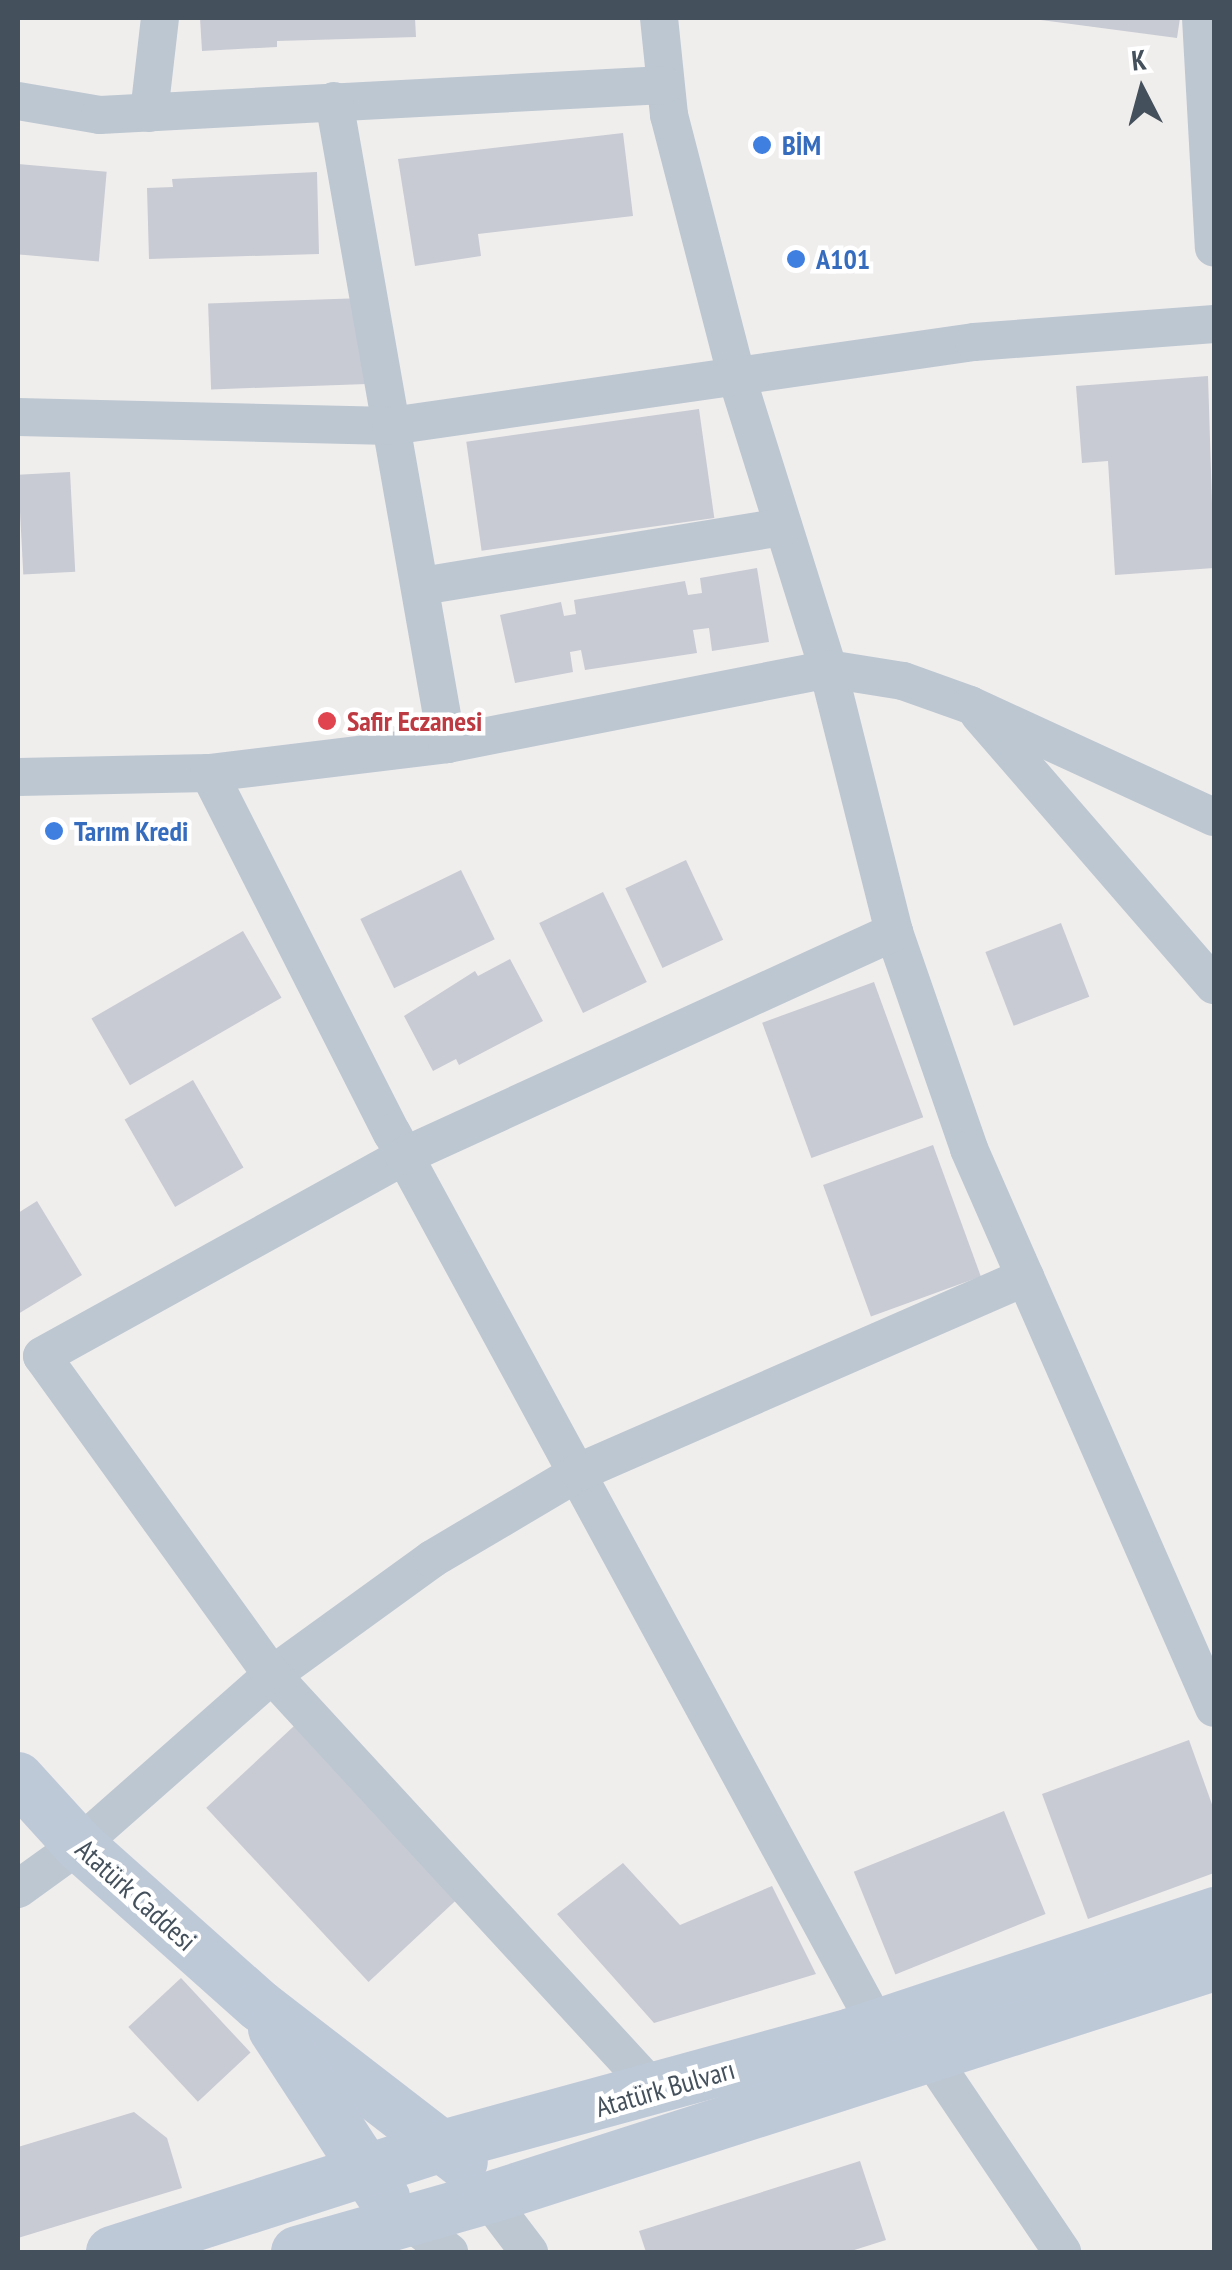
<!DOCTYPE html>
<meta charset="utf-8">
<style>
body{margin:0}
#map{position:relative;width:1232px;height:2270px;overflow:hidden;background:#f0eded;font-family:"PT Sans Narrow",sans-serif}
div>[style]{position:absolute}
.building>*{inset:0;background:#c8cbd3;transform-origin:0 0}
.street>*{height:38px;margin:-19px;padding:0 19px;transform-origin:19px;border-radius:19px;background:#bcc7d1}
.secondary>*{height:52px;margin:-26px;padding:0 26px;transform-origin:26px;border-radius:26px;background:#bec9d8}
.dots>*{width:28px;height:28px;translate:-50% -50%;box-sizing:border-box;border:5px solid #fff;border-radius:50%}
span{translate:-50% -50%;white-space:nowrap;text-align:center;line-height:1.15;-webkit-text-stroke:9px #fff;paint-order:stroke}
.shop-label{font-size:28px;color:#366cbe;font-weight:700}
.left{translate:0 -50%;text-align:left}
.health-label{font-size:28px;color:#be3a42;font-weight:700}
.street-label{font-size:28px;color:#44505c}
.frame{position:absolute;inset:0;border:20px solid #44505c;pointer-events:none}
.north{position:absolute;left:1092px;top:40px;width:100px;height:100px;-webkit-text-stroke:8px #fff;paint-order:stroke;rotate:354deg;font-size:28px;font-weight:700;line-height:40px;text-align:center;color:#44505c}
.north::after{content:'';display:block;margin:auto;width:35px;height:45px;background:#44505c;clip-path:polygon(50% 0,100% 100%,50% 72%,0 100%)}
</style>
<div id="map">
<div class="building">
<i style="clip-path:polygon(200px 18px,415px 18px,416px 37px,277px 41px,277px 47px,202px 51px)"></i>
<i style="clip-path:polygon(1026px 18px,1180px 18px,1177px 38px)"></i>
<i style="clip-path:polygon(623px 133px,633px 216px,478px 234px,481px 256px,415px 266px,398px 159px)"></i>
<i style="left:18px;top:164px;width:89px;height:90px;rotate:5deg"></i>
<i style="clip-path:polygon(317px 172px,319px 254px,149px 259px,147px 188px,173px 187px,172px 179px)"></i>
<i style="left:364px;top:298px;width:86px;height:156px;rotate:88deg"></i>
<i style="clip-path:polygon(1208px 376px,1214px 568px,1115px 575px,1108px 461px,1082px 463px,1076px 386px)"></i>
<i style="left:699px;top:409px;width:110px;height:235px;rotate:82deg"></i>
<i style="left:70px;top:472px;width:100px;height:52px;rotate:87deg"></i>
<i style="clip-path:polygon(757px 568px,769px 642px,712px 651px,709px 628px,693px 630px,697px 653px,585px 670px,581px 650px,570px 652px,573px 672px,515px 683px,500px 615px,561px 602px,564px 616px,576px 614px,574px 600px,685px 581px,688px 595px,702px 593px,700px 578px)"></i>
<i style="left:686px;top:860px;width:88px;height:67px;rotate:65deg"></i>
<i style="left:461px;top:870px;width:77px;height:112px;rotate:64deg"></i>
<i style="left:603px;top:892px;width:100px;height:71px;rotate:64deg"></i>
<i style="left:1061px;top:923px;width:79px;height:81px;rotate:69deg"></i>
<i style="left:243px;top:931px;width:77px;height:175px;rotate:60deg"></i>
<i style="clip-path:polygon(510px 959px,543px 1021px,459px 1065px,456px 1059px,433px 1071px,404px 1016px,475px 971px,478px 976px)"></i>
<i style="left:874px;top:982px;width:144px;height:119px;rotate:70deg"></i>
<i style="left:193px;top:1080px;width:101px;height:79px;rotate:60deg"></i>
<i style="left:933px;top:1145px;width:140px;height:117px;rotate:70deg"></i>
<i style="clip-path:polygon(37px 1201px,82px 1275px,18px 1314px,18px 1213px)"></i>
<i style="left:294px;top:1726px;width:238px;height:120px;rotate:47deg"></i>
<i style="clip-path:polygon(1189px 1740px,1214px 1810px,1214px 1873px,1088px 1919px,1042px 1794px)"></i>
<i style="left:1004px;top:1811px;width:111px;height:162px;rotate:68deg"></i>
<i style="clip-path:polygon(623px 1863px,680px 1925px,772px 1886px,816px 1974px,654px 2023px,557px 1914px)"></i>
<i style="left:181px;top:1978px;width:102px;height:72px;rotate:47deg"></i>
<i style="clip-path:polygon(134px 2112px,167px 2138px,182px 2188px,18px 2238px,18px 2147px)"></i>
<i style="clip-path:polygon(860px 2161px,886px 2240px,848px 2252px,646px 2252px,639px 2231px)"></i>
</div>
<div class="street">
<i style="left:659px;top:18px;width:98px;rotate:84.1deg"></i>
<i style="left:669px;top:115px;width:272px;rotate:75.5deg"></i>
<i style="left:737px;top:378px;width:305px;rotate:72.6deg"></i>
<i style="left:828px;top:669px;width:271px;rotate:75.9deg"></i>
<i style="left:894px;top:932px;width:230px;rotate:70.9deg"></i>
<i style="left:969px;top:1149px;width:610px;rotate:66.33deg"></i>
<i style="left:1201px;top:18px;width:230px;rotate:86.8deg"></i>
<i style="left:18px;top:101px;width:83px;rotate:9.7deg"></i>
<i style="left:100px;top:115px;width:565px;rotate:-3.04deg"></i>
<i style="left:334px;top:101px;width:653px;rotate:80.03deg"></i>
<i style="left:149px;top:113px;width:96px;rotate:-83.4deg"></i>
<i style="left:18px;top:417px;width:373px;rotate:1.4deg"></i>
<i style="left:391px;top:426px;width:589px;rotate:-8.2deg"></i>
<i style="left:974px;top:342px;width:241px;rotate:-4.3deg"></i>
<i style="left:422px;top:586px;width:366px;rotate:-9.3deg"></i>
<i style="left:979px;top:714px;width:359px;rotate:49.1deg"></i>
<i style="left:209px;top:773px;width:404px;rotate:63.1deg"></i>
<i style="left:392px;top:1133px;width:1016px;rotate:61.49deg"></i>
<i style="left:18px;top:777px;width:191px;rotate:-1.2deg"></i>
<i style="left:209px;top:773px;width:240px;rotate:-6.9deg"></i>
<i style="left:447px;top:744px;width:388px;rotate:-11.1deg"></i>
<i style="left:828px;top:669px;width:76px;rotate:9.1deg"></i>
<i style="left:903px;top:681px;width:71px;rotate:19.7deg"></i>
<i style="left:970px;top:705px;width:268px;rotate:24.7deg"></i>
<i style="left:18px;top:1889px;width:75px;rotate:-35.8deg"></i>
<i style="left:79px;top:1845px;width:257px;rotate:-41.4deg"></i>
<i style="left:272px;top:1675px;width:198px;rotate:-35.9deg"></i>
<i style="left:432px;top:1559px;width:171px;rotate:-30.6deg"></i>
<i style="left:579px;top:1472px;width:487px;rotate:-23.6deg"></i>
<i style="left:932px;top:2059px;width:233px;rotate:56deg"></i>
<i style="left:656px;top:2092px;width:567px;rotate:-132.64deg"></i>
<i style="left:272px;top:1675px;width:393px;rotate:-125.8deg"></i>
<i style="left:42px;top:1356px;width:414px;rotate:-28.9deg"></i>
<i style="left:404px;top:1156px;width:539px;rotate:-24.57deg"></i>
<i style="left:488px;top:2198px;width:68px;rotate:52.8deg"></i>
<i style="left:409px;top:2221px;width:51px;rotate:37.8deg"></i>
</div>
<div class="secondary">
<i style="left:18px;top:1778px;width:91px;rotate:47.7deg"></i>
<i style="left:79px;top:1845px;width:242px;rotate:41.7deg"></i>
<i style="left:260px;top:2006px;width:255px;rotate:37.7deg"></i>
<i style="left:274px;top:2029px;width:202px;rotate:56.9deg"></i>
<i style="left:112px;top:2252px;width:351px;rotate:-17.8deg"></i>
<i style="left:446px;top:2145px;width:420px;rotate:-15.3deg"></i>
<i style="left:851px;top:2034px;width:383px;rotate:-18.4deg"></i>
<i style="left:297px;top:2252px;width:198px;rotate:-15.8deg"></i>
<i style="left:488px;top:2198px;width:762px;rotate:-17.79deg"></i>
</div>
<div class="dots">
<i style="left:762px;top:145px;background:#3f7fe0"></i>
<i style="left:796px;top:259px;background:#3f7fe0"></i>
<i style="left:327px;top:721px;background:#e0444e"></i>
<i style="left:54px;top:831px;background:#3f7fe0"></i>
</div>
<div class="shop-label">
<span class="left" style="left:782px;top:145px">BİM</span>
<span class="left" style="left:816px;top:259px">A101</span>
<span class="left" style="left:74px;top:831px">Tarım Kredi</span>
</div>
<div class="health-label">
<span class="left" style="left:347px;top:721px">Safir Eczanesi</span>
</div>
<div class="street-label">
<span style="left:136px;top:1895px;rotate:42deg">Atatürk Caddesi</span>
<span style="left:665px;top:2088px;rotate:-16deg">Atatürk Bulvarı</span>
</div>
<div class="frame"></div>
<div class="north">K</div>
</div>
